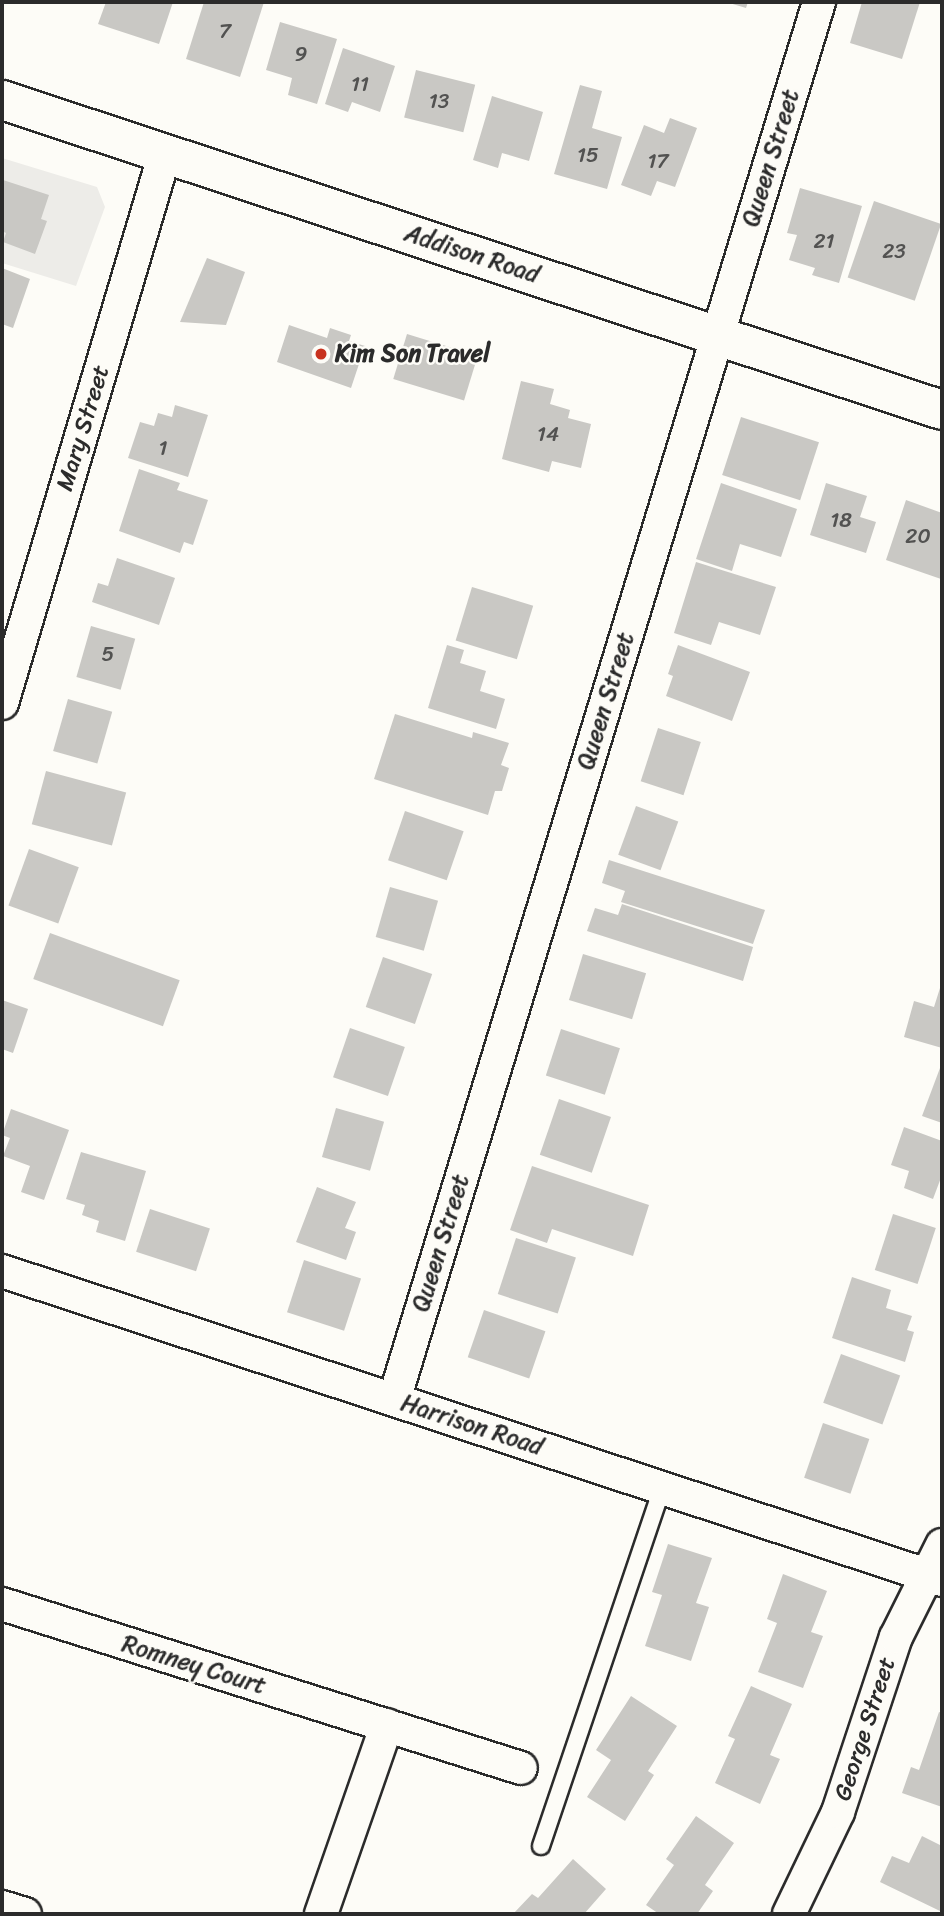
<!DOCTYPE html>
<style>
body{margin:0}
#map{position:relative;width:944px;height:1916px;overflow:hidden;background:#fdfcf7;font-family:Sriracha,sans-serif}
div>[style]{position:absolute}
.built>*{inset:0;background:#edece8}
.building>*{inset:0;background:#c9c8c4;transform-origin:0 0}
.roads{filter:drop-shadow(2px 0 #2b2b2b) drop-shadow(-2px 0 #2b2b2b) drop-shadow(0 2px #2b2b2b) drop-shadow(0 -2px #2b2b2b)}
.lane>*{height:16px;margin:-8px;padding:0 8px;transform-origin:8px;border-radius:8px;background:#fdfcf7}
.street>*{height:32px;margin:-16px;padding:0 16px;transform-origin:16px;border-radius:16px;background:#fdfcf7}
.secondary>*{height:38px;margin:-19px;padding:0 19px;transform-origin:19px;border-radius:19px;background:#fdfcf7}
.dots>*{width:19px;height:19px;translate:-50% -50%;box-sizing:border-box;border:4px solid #fdfcf7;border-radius:50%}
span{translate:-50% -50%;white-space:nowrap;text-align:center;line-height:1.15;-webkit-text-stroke:5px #fdfcf7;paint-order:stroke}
.number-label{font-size:21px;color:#525251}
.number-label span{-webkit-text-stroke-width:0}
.street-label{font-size:24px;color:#2b2b2b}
.poi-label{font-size:24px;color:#2b2b2b;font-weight:700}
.left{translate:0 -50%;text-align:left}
.frame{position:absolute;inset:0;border:4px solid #2b2b2b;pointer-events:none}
</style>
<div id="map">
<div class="built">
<i style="clip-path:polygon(2px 158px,97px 187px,105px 207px,76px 286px,2px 263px)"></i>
</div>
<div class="building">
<i style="clip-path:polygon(106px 2px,173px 2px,159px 44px,98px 24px)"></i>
<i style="clip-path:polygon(204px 2px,264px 2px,240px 77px,186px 59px)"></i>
<i style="clip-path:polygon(726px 2px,748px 2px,746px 8px)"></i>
<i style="clip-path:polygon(862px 2px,920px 2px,902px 59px,850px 43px)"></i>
<i style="clip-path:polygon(280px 22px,337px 39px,317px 104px,288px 95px,292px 78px,266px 70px)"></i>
<i style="clip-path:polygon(343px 48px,395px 66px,380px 112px,352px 102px,348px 112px,325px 104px)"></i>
<i style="left:416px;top:70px;width:61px;height:49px;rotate:14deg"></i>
<i style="clip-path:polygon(580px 85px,602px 91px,592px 128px,622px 137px,607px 189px,554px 174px)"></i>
<i style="clip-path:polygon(492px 96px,543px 112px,529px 161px,502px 153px,498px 168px,473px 160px)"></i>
<i style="clip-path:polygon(670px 118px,697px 128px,675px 187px,657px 181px,651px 196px,621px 185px,644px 125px,664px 133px)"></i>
<i style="clip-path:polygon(3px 180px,49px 195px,41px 219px,47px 221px,35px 254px,3px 242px,6px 233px,2px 231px)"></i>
<i style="clip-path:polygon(800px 188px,862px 206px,839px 283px,812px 275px,815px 268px,789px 260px,797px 235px,787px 233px)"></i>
<i style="left:874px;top:201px;width:71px;height:81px;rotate:19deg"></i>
<i style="clip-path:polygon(207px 258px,245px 272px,226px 325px,180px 322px)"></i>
<i style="clip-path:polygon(2px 268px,30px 279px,13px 328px,2px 324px)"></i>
<i style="clip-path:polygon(289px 325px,327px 338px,330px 328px,351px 335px,349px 341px,365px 346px,351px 388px,277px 362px)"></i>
<i style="left:407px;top:334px;width:74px;height:47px;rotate:17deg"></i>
<i style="clip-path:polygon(521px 381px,554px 389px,550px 404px,570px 410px,568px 418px,591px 424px,581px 468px,552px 461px,549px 472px,502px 459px)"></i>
<i style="clip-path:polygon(175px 405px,208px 415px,188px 477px,128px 458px,140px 422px,154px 426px,158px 413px,172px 417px)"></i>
<i style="left:741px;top:417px;width:82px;height:61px;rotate:18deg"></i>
<i style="clip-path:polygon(139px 469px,180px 483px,177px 490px,208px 500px,193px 545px,184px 542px,180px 553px,119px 531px)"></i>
<i style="clip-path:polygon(721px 483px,797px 509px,781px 557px,740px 544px,732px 571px,696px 559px)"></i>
<i style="clip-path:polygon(826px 483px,867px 496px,860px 517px,876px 522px,866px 553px,810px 535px)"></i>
<i style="clip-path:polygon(906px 500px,942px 513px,941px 579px,886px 560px)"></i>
<i style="clip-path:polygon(117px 558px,175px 578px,159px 625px,92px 602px,98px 583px,108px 586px)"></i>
<i style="clip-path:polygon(696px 562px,776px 587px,760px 635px,719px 622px,711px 645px,674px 633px)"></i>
<i style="left:472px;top:587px;width:64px;height:56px;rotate:17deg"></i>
<i style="left:91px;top:626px;width:46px;height:53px;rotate:16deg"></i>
<i style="clip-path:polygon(447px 645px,464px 650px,460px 663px,486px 671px,480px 691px,505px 699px,496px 729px,428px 708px)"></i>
<i style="clip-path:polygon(678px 645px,750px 672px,732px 721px,666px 696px,673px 676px,668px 674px)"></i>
<i style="left:68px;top:699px;width:46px;height:54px;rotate:16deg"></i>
<i style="clip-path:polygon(395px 714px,472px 738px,473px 732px,509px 743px,501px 765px,509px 768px,502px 791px,495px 791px,488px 815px,374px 779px)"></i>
<i style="left:658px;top:728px;width:45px;height:56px;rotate:18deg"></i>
<i style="left:46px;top:771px;width:83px;height:55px;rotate:15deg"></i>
<i style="left:636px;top:806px;width:45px;height:52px;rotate:20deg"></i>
<i style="left:405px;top:811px;width:62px;height:52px;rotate:19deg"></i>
<i style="left:29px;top:849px;width:53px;height:60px;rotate:20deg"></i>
<i style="clip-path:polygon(609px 860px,765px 910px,753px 944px,621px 902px,625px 891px,602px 883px)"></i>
<i style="left:390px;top:887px;width:50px;height:52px;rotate:16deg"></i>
<i style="clip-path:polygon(622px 904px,753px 947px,743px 981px,587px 931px,595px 908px,618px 915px)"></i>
<i style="left:50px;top:933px;width:138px;height:49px;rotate:20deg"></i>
<i style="left:583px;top:954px;width:66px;height:48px;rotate:17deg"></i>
<i style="left:383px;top:957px;width:52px;height:53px;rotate:19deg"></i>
<i style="clip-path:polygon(940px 988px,942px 988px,942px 1048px,904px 1037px,914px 1001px,934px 1007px)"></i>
<i style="clip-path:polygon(2px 1000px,28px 1009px,13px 1053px,2px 1049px)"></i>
<i style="left:350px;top:1028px;width:58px;height:52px;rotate:19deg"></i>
<i style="left:561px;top:1029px;width:62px;height:49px;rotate:18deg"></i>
<i style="clip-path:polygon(940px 1068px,942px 1069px,942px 1123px,922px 1116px)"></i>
<i style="left:559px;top:1099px;width:55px;height:59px;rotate:19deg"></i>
<i style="left:336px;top:1108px;width:50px;height:51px;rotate:16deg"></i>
<i style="clip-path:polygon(11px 1109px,69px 1130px,44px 1200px,21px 1192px,30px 1166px,3px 1156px,10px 1138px,2px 1135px)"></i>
<i style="clip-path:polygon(904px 1127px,942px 1141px,942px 1175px,933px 1199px,904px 1188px,909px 1171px,891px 1165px)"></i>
<i style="clip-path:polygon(81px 1152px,146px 1171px,125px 1241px,96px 1232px,99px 1221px,82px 1215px,85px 1205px,66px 1199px)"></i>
<i style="clip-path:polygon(532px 1166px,649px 1205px,633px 1256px,552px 1229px,547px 1243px,510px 1230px)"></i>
<i style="clip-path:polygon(317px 1187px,356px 1202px,345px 1228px,356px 1232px,346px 1260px,296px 1242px)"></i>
<i style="left:150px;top:1209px;width:63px;height:45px;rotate:18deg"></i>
<i style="left:893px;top:1214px;width:45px;height:59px;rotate:18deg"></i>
<i style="left:516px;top:1238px;width:63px;height:59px;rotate:18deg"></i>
<i style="left:304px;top:1260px;width:60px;height:55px;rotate:18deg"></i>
<i style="clip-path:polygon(852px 1277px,891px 1290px,886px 1308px,912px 1316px,907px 1330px,914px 1332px,905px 1362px,832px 1338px)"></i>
<i style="left:484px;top:1310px;width:65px;height:50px;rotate:19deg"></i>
<i style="left:841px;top:1354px;width:63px;height:52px;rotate:20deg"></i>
<i style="left:823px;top:1423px;width:49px;height:58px;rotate:19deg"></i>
<i style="clip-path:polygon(668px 1544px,712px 1558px,696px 1603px,709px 1607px,691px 1661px,645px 1646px,662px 1595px,652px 1592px)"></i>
<i style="clip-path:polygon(783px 1574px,827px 1591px,811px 1632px,823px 1636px,803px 1688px,758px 1672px,777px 1623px,767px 1619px)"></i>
<i style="clip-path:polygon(751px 1686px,792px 1704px,770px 1755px,780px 1759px,760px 1804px,715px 1783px,735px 1739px,728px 1736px)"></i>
<i style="clip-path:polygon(631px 1696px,677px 1726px,648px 1771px,654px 1775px,625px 1821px,587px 1797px,611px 1760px,596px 1750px)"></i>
<i style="clip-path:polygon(939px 1712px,942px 1713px,942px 1807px,902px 1793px,911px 1767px,919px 1770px)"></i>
<i style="clip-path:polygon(696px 1816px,734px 1843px,705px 1885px,713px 1891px,697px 1914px,659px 1914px,646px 1905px,674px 1865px,666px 1859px)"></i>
<i style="clip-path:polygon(922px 1836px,942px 1846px,940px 1911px,880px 1882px,892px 1856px,909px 1863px)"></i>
<i style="clip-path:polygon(573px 1859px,606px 1889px,584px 1914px,513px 1914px,532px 1894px,538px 1898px)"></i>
</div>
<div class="roads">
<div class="lane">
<i style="left:541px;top:1846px;width:378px;rotate:-71.3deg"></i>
</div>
<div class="street">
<i style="left:2px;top:703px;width:574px;rotate:-73.49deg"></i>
<i style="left:2px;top:1271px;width:989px;rotate:18.2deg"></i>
<i style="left:394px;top:1400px;width:1461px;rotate:-73.09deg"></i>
<i style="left:2px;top:1604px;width:544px;rotate:17.54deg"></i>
<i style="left:2px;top:1907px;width:24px;rotate:17deg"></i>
<i style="left:321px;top:1914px;width:200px;rotate:-70.8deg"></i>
<i style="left:789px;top:1914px;width:113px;rotate:-64.3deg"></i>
<i style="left:838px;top:1812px;width:184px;rotate:-71.7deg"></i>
<i style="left:896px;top:1637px;width:103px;rotate:-63.4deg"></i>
</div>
<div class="secondary">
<i style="left:2px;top:100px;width:990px;rotate:18.25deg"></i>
</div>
</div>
<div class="dots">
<i style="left:321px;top:354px;background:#c8321e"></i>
</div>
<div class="number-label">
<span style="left:225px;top:31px">7</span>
<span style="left:301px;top:54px">9</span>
<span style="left:360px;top:84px">11</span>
<span style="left:439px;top:101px">13</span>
<span style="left:588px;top:155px">15</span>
<span style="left:658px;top:161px">17</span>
<span style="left:824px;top:241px">21</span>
<span style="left:894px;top:251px">23</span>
<span style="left:548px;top:434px">14</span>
<span style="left:163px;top:448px">1</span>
<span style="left:841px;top:520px">18</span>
<span style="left:918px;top:536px">20</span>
<span style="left:108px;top:654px">5</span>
</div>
<div class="street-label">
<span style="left:771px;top:158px;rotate:-73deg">Queen Street</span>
<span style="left:472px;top:254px;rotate:18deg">Addison Road</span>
<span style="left:83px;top:428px;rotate:-73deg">Mary Street</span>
<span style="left:606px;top:701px;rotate:-73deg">Queen Street</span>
<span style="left:441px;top:1243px;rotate:-73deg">Queen Street</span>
<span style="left:472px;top:1425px;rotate:18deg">Harrison Road</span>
<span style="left:194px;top:1665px;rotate:17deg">Romney Court</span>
<span style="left:865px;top:1729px;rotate:-72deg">George Street</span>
</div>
<div class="poi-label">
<span class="left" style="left:335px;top:354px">Kim Son Travel</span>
</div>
<div class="frame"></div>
</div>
